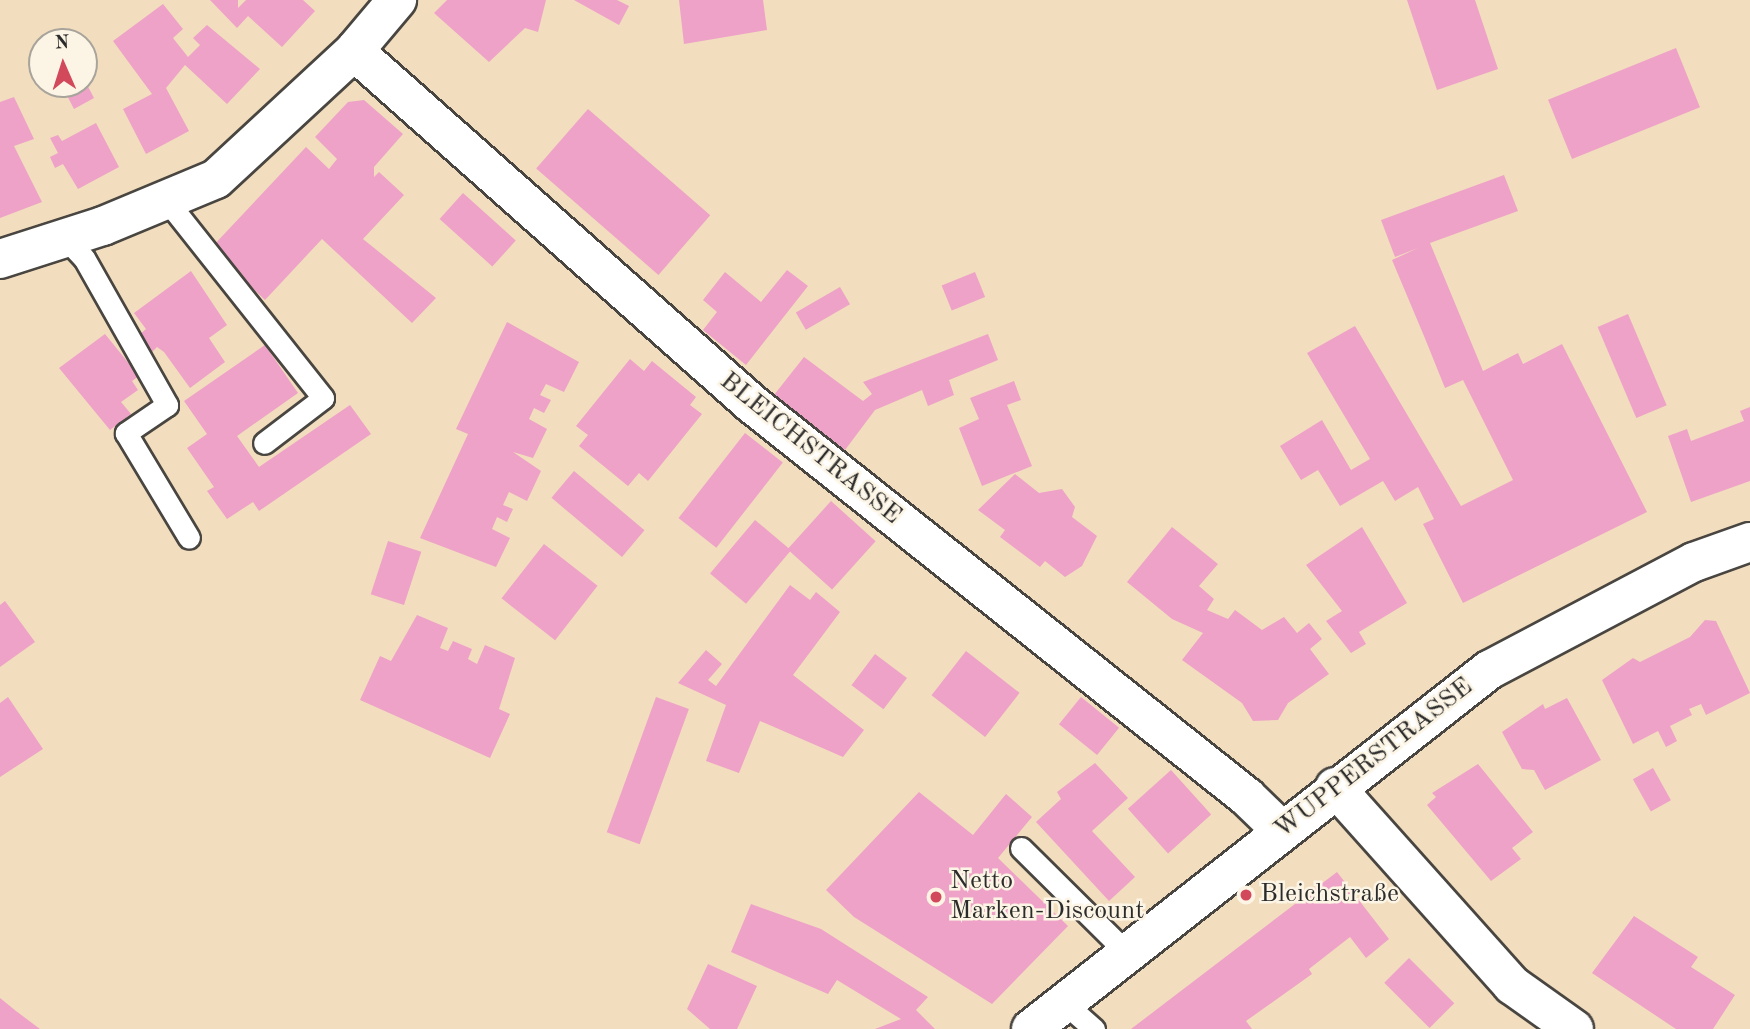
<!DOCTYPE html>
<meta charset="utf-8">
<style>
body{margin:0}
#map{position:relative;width:1750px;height:1029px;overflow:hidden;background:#f2ddbe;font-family:"Old Standard TT",serif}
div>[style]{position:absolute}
.building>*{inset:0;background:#eea2c7;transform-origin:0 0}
.roads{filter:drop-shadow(2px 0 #494641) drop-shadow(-2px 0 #494641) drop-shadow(0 2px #494641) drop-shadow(0 -2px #494641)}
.lane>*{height:21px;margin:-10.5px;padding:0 10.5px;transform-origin:10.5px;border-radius:10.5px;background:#fff}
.street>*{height:38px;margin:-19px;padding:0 19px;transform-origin:19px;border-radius:19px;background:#fff}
.dots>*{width:19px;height:19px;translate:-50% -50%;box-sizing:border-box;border:4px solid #fcf5e5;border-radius:50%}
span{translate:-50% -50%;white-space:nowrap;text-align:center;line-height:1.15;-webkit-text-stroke:5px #fcf5e5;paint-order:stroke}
.street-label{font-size:26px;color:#2b2b2b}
.poi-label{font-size:26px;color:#2b2b2b}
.left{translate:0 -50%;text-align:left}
.north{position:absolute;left:28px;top:28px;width:70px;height:70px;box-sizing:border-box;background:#fcf5e5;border:2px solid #a8a49b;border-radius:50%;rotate:357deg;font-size:19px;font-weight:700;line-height:28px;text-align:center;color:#2b2b2b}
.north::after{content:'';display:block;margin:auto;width:24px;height:32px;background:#d1495b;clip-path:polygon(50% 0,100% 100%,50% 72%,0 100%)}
</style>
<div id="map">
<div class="building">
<i style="clip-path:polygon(210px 0,238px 0,238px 8px,246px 0,303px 0,315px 11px,282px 47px,248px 16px,237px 28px)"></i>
<i style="clip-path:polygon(447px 0,546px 0,538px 32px,525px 28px,489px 62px,434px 13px)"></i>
<i style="clip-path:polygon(574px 0,617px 0,629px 6px,619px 25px)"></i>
<i style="clip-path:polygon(679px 0,763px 0,767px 30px,684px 44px)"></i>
<i style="clip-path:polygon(1407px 0,1475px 0,1498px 69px,1437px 90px)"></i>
<i style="clip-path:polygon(163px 4px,183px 29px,173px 38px,188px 57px,200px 45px,193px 38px,207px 25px,260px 69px,227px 104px,185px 65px,166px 88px,189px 131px,146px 154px,123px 109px,152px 94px,113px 41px)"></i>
<i style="left:1676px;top:48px;width:64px;height:138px;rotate:68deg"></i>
<i style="clip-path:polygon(84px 79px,94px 98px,74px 109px,61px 84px)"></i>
<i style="clip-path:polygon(14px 97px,34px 139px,14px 146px,42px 202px,0 218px,0 102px)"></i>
<i style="clip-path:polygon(364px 100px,403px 134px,374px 167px,374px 177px,379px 172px,404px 195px,363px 239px,436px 298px,412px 323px,322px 239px,265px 300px,211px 248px,306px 147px,329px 169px,337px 159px,315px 137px,348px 102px)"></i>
<i style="left:588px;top:109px;width:162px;height:79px;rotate:41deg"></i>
<i style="clip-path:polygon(96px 123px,119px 167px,78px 189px,63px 164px,55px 168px,50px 157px,58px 153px,50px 138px,58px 135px,62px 141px)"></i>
<i style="clip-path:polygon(1504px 175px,1518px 211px,1430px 243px,1483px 371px,1518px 353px,1523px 364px,1562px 344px,1647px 512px,1463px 603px,1423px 524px,1434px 519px,1418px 487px,1395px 501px,1383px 481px,1340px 506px,1318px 470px,1301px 480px,1280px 446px,1322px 420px,1351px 470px,1370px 459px,1307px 353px,1355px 326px,1461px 506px,1513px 480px,1463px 380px,1445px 388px,1424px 336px,1392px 260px,1418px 248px,1395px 257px,1381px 220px)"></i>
<i style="left:463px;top:193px;width:71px;height:35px;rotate:42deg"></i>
<i style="clip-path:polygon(787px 270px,808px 286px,746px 365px,703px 330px,717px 312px,703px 300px,725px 272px,761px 302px)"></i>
<i style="clip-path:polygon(191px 271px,227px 325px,209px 338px,225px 362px,190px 388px,164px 352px,157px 347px,152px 352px,139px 335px,146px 329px,134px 313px)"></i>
<i style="left:975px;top:272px;width:27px;height:36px;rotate:68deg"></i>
<i style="left:840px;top:287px;width:20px;height:51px;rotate:60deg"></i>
<i style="left:1628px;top:314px;width:99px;height:33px;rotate:67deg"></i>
<i style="clip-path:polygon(507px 322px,579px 362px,564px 392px,546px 384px,540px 395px,551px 400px,544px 413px,534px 408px,529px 419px,547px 429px,533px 458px,513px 452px,541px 471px,527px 501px,509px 492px,503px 505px,513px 509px,507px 522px,497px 517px,492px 529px,510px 538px,496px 567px,420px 538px,468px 434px,456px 429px)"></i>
<i style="clip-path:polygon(105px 334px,139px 376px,132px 381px,138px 390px,121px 402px,131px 414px,110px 430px,59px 368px)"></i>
<i style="clip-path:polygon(988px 334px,998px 360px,949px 380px,954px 395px,928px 406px,922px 390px,875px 410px,845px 450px,774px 395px,804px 357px,863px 401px,872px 394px,863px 382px)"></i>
<i style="clip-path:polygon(265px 345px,298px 393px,237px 436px,259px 467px,350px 405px,371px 434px,259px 511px,253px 502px,227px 519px,207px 491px,214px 487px,187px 448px,207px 434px,184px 401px)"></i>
<i style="clip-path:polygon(630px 359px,644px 371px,652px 361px,696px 397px,690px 405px,702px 414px,648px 481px,639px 473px,628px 486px,579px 446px,588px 435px,576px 426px)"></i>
<i style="clip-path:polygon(1014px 381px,1021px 400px,1007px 405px,1032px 466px,982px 486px,959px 428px,979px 419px,970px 398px)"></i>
<i style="clip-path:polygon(1750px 407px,1750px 481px,1691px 502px,1668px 436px,1687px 429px,1691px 441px,1744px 421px,1740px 411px)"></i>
<i style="left:745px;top:433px;width:48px;height:108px;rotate:38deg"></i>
<i style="left:574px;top:471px;width:92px;height:35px;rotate:40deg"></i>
<i style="clip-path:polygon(1015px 474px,1039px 493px,1062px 489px,1075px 507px,1072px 517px,1097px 536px,1082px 566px,1065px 577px,1045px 561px,1040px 567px,1000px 537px,1005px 530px,978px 510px)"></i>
<i style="left:831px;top:501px;width:60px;height:65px;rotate:42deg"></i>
<i style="left:755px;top:520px;width:47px;height:70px;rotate:40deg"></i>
<i style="clip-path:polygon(1172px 527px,1218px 564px,1199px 586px,1214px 599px,1207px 610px,1228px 619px,1235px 610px,1262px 630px,1284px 617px,1297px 633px,1309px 623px,1322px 639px,1310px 649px,1329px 674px,1288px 703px,1278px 720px,1253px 721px,1242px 703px,1182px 660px,1203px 633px,1172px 619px,1127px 582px)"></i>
<i style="clip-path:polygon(1362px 527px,1407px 603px,1359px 632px,1366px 644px,1351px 653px,1326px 621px,1342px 611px,1306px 565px)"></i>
<i style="left:388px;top:541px;width:35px;height:56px;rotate:18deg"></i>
<i style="left:544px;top:544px;width:68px;height:69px;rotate:38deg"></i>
<i style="clip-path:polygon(790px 585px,810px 600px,816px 592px,840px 612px,793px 675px,864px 730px,843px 757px,760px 721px,739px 773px,706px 761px,726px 705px,678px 683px,706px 650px,722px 664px,708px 680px,716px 686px)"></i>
<i style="clip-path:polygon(5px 601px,35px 642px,0 667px,0 605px)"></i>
<i style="clip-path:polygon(417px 615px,448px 628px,440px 648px,448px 651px,453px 641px,472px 649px,468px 659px,477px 664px,485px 645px,515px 658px,499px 709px,510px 714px,490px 758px,360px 700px,380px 656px,391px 661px)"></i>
<i style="clip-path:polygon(1705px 620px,1716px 621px,1750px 693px,1706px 715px,1701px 704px,1689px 709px,1692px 715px,1670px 726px,1677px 741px,1666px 747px,1658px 731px,1633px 744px,1602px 680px,1633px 658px,1640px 662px,1690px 637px)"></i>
<i style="left:966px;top:651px;width:68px;height:56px;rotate:38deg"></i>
<i style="left:875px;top:654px;width:40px;height:39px;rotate:37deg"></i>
<i style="clip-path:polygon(8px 697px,43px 749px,0 777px,0 703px)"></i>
<i style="left:656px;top:697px;width:35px;height:144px;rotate:20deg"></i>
<i style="left:1081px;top:697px;width:49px;height:35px;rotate:39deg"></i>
<i style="clip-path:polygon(1567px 698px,1601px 760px,1545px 790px,1534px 770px,1522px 769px,1502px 732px,1543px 704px,1545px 709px)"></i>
<i style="clip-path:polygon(1095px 763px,1128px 798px,1092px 831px,1135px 877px,1109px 901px,1036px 822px,1061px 799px,1057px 792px)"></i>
<i style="clip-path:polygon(1478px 764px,1533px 832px,1512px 848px,1521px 859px,1491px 881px,1427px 805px,1436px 797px,1432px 793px)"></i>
<i style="left:1653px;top:768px;width:37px;height:23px;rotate:61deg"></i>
<i style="left:1171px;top:770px;width:60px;height:58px;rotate:48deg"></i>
<i style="clip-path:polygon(919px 792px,973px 835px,1006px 794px,1032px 817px,998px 858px,1068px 926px,992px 1004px,854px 917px,826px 890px)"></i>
<i style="clip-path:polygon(1337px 872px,1389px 939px,1366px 958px,1350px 937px,1309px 969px,1312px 974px,1246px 1021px,1252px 1029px,1131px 1029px)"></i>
<i style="clip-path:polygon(751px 904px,821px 929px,928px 997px,916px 1010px,935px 1029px,875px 1029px,901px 1019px,837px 980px,828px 994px,731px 952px)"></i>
<i style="clip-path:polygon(1634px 916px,1698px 957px,1691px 967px,1735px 995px,1713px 1029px,1676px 1029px,1592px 973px)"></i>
<i style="left:1409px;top:958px;width:64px;height:35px;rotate:45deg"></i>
<i style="clip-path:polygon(708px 964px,757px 986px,737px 1029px,710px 1029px,687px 1009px)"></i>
<i style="clip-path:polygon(0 998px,16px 1011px,40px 1029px,0 1029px)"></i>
</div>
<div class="roads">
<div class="lane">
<i style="left:167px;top:201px;width:251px;rotate:51.6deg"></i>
<i style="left:323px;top:398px;width:74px;rotate:142.7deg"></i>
<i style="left:66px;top:239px;width:26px;rotate:47deg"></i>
<i style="left:84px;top:258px;width:169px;rotate:60.5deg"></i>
<i style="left:167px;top:405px;width:50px;rotate:145.7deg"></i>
<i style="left:126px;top:433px;width:122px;rotate:59deg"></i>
<i style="left:1021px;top:848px;width:146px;rotate:44.7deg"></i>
<i style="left:1061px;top:1000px;width:44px;rotate:41.3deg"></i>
</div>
<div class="street">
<i style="left:354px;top:51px;width:532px;rotate:41.57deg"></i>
<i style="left:752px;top:404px;width:632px;rotate:38.45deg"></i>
<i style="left:1247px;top:797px;width:47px;rotate:44.1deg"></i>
<i style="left:0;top:259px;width:108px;rotate:-17.8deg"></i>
<i style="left:103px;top:226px;width:122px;rotate:-22.6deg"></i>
<i style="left:216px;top:179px;width:188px;rotate:-42.8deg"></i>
<i style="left:354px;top:51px;width:67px;rotate:-49.9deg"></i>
<i style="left:1335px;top:787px;width:266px;rotate:48.2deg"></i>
<i style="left:1512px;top:985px;width:76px;rotate:35.4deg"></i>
<i style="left:1031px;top:1029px;width:582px;rotate:-38.09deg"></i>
<i style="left:1489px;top:670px;width:232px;rotate:-27.8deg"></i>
<i style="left:1694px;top:562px;width:59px;rotate:-19.7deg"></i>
</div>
</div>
<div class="dots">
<i style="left:1246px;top:895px;background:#d1495b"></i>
<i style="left:936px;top:897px;background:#d1495b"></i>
</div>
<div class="street-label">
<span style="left:810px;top:449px;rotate:39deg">BLEICHSTRASSE</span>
<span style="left:1374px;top:759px;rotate:-38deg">WUPPERSTRASSE</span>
</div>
<div class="poi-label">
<span class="left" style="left:950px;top:897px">Netto<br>Marken-Discount</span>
<span class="left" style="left:1260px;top:895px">Bleichstraße</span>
</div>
<div class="north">N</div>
</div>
